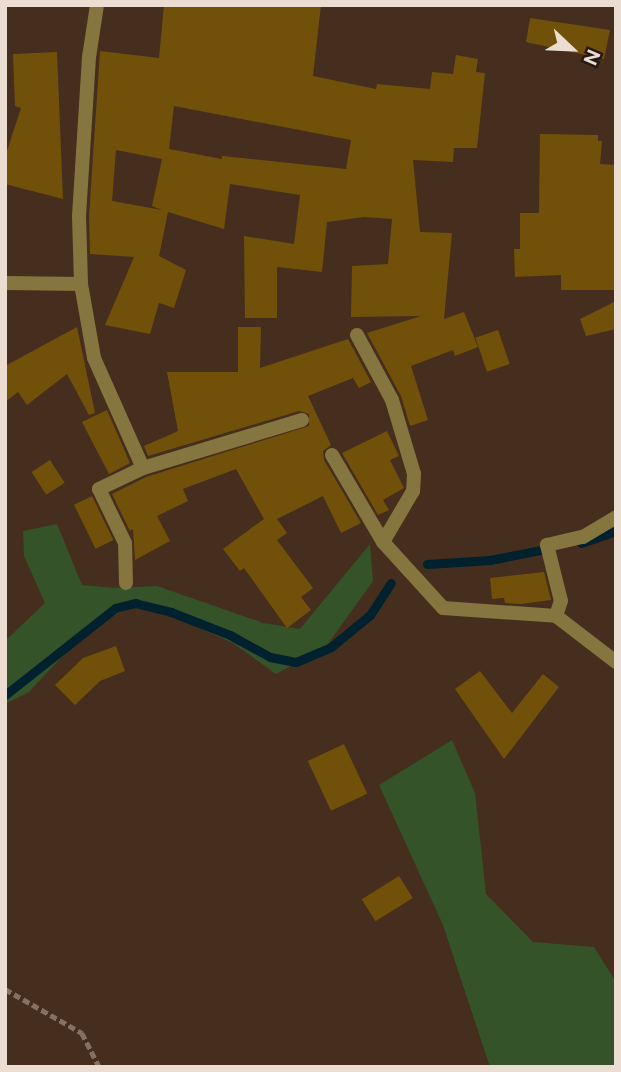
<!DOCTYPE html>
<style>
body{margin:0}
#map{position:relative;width:621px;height:1072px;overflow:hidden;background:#452e1e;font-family:Figtree,sans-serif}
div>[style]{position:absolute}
.green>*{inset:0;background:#345329}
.stream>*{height:9px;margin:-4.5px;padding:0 4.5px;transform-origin:4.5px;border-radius:4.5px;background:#00212d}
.building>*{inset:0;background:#71500a;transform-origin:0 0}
.path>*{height:4.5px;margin-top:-2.25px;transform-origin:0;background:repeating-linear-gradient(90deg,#857163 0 7px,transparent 0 10.5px)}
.street>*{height:14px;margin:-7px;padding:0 7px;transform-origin:7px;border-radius:7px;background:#85753e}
span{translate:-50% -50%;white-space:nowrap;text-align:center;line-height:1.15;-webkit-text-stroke:7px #231912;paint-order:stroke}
.frame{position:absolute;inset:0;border:7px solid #ecddd3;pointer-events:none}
.north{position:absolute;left:537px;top:14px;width:70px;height:70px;-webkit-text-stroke:5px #231912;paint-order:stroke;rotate:113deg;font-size:19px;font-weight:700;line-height:28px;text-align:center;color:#ecddd3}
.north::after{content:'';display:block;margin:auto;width:24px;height:32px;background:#ecddd3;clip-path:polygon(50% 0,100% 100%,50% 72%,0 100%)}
</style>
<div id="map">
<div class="green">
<i style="clip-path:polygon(57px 524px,82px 585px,115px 588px,157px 586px,263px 623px,300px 629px,370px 544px,373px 581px,325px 648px,276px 674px,233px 643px,138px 601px,81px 636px,29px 692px,5px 704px,5px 641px,45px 603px,24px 556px,23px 531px)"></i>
<i style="clip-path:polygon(452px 740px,475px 793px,486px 894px,533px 942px,594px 947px,616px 982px,616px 1067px,490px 1067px,443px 925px,379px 785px)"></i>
</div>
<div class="stream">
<i style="left:581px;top:543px;width:37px;rotate:-19deg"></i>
<i style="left:427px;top:564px;width:63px;rotate:-3.6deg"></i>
<i style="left:490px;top:560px;width:61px;rotate:-11.3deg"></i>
<i style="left:5px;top:695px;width:140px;rotate:-38.3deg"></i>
<i style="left:115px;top:608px;width:21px;rotate:-14deg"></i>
<i style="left:135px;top:603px;width:37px;rotate:14deg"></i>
<i style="left:171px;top:612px;width:63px;rotate:21.3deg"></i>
<i style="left:230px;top:635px;width:46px;rotate:28.8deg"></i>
<i style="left:270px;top:657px;width:26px;rotate:11deg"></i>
<i style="left:296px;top:662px;width:38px;rotate:-23deg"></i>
<i style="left:331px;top:647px;width:50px;rotate:-39.4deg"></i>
<i style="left:370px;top:615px;width:38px;rotate:-57deg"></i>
</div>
<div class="building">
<i style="clip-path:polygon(evenodd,164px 5px,321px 5px,313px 76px,376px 89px,377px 84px,430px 89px,432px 72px,453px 74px,456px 55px,478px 59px,476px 72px,485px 73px,477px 148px,454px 148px,453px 162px,413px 160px,420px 232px,452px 233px,444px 319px,464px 312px,478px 347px,455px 356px,453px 350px,411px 366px,428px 420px,410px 426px,401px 396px,367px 333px,421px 316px,351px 317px,352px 266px,388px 264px,392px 219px,364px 217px,327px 222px,322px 272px,277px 267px,277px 318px,245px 318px,244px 236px,294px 244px,300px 195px,230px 184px,224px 229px,168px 212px,159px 256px,186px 270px,174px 308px,159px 303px,150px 334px,105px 325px,134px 257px,90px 254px,89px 216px,100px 51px,159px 58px,164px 5px,174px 106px,351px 140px,346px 169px,222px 156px,222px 159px,169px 149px,174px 106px,164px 5px,116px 150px,162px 159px,152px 206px,162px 210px,112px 201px,116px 150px)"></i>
<i style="clip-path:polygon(530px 18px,610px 30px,604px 59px,526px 42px)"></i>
<i style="clip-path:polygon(57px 52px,63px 199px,5px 184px,5px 157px,21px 108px,15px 106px,13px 54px)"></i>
<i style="clip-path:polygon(540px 134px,598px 135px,598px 141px,602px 141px,600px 164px,616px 165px,616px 290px,561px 290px,561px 275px,515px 277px,514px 249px,520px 249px,520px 213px,539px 213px)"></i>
<i style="clip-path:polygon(616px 301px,616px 329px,586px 336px,580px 319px)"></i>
<i style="clip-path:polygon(77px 327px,95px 413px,89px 415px,67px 374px,27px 405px,18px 392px,5px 402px,5px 366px)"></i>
<i style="clip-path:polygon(238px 327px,261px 327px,260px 368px,348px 339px,371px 382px,359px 388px,353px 378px,308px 396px,331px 445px,323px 451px,324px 460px,361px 523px,341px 533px,323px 496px,277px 519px,287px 533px,277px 540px,313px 588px,301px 597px,311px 610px,287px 628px,244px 568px,240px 571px,223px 549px,264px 519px,236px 469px,183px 489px,188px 501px,157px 516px,170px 541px,135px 560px,133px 529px,130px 531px,112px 494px,146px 477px,309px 426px,309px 414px,299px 411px,148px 456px,144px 446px,178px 431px,167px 372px,238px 372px)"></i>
<i style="left:498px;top:330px;width:36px;height:24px;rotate:71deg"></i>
<i style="clip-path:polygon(107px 410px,130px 463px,109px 474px,82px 422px)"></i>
<i style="clip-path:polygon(387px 431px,399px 456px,390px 460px,404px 488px,383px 500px,389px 510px,378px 515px,342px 453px)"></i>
<i style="left:50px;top:460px;width:27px;height:22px;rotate:57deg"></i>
<i style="left:92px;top:496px;width:49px;height:20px;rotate:64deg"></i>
<i style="clip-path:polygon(544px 572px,551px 600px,521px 604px,505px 603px,504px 598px,492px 599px,490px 578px)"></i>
<i style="clip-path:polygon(116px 646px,125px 671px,100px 681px,75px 705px,55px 685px,83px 658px)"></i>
<i style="clip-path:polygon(480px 671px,512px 713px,543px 674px,559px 687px,504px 759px,455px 689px)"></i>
<i style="left:344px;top:744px;width:55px;height:40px;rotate:65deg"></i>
<i style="left:399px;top:876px;width:26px;height:44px;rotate:58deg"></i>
</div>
<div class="path">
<i style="left:5px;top:989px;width:89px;rotate:29.7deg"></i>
<i style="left:82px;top:1033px;width:38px;rotate:63deg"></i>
</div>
<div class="street">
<i style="left:97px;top:5px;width:53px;rotate:98.7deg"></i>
<i style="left:89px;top:57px;width:159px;rotate:93.6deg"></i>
<i style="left:79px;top:216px;width:68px;rotate:88.3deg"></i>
<i style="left:81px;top:284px;width:75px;rotate:80deg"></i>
<i style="left:94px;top:358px;width:120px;rotate:66deg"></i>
<i style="left:5px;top:283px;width:76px;rotate:0.8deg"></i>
<i style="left:357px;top:335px;width:74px;rotate:61.7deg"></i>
<i style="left:392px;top:400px;width:77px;rotate:73.4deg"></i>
<i style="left:414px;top:474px;width:17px;rotate:93deg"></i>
<i style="left:413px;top:491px;width:59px;rotate:120.5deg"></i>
<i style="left:332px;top:455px;width:101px;rotate:59.6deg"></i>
<i style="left:383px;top:542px;width:89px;rotate:47.7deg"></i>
<i style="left:443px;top:608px;width:113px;rotate:4deg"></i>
<i style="left:556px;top:616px;width:76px;rotate:37.5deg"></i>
<i style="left:126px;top:583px;width:40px;rotate:-91.4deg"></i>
<i style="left:125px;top:543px;width:60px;rotate:-115.7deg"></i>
<i style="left:99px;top:489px;width:49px;rotate:-25.5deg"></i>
<i style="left:143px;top:468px;width:166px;rotate:-16.8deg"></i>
<i style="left:556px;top:616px;width:16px;rotate:-72deg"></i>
<i style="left:561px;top:601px;width:58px;rotate:-104deg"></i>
<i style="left:547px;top:545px;width:37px;rotate:-13deg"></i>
<i style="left:583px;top:537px;width:39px;rotate:-31deg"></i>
</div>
<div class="frame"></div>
<div class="north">N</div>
</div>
